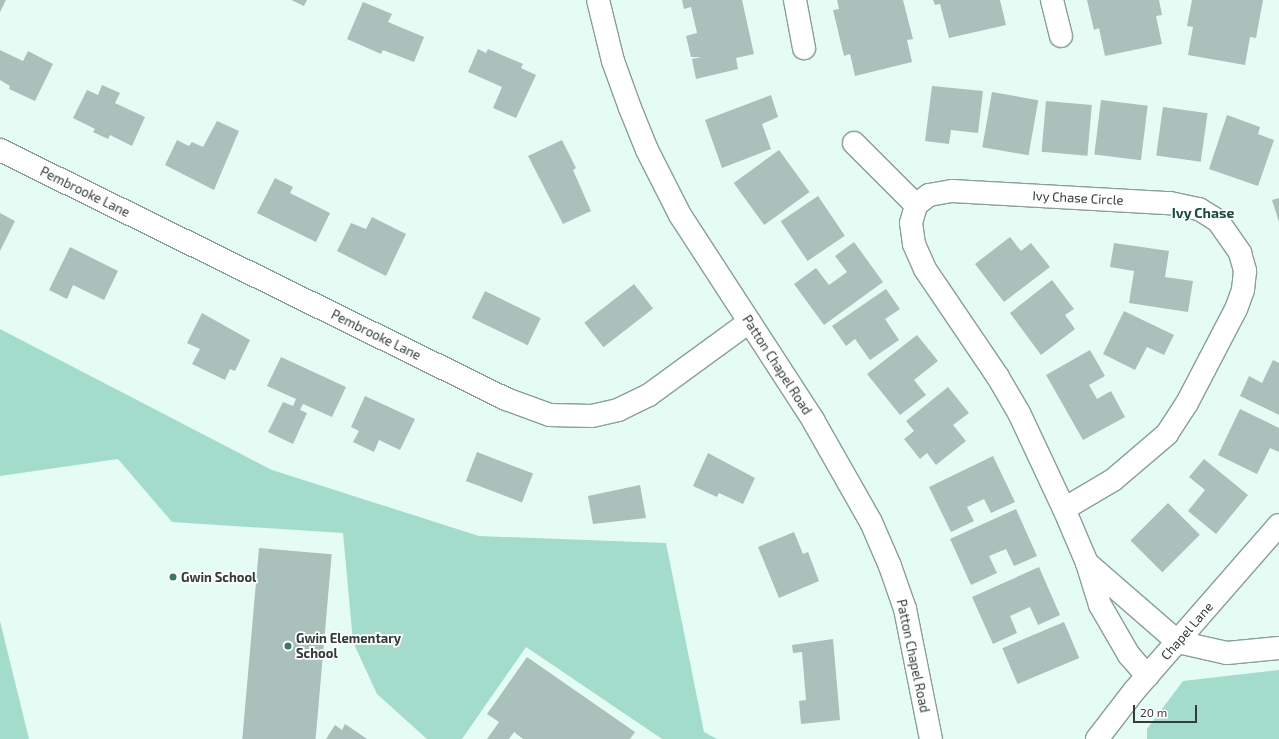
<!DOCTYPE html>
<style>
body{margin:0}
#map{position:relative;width:1279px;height:739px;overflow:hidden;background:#e5fcf5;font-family:"Exo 2",sans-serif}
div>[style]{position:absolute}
.green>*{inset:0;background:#a4dccc}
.building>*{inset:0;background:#aac0ba;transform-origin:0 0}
.roads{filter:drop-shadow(1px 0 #899f98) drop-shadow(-1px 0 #899f98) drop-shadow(0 1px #899f98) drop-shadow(0 -1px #899f98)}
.street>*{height:22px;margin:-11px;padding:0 11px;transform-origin:11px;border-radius:11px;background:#fff}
.secondary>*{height:22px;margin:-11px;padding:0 11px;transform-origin:11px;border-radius:11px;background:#fff}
.dots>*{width:11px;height:11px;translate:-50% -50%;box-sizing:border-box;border:2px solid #fff;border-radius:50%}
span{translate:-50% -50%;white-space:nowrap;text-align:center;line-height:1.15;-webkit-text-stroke:3.5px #fff;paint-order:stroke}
.street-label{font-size:13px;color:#333c3a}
.poi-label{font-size:13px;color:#333c3a;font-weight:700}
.left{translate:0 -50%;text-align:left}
.neighbourhood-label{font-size:14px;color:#184e42;font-weight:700}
.scale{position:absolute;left:1133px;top:705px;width:64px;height:18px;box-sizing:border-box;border:2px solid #333c3a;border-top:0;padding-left:5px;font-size:12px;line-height:14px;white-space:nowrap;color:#333c3a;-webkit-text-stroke:3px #fff;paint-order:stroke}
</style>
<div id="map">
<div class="green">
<i style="clip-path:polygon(0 329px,272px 470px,479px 536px,666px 543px,704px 732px,717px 739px,662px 739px,526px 647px,462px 739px,427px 739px,377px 694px,353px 642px,343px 533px,172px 522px,118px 459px,0 476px)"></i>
<i style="clip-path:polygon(0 621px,29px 739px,0 739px)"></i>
<i style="clip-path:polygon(1279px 670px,1279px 739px,1147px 739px,1147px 729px,1183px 681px)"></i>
</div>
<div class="building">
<i style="clip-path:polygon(0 0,6px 0,0 12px)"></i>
<i style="clip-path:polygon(291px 0,307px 0,304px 6px)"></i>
<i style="clip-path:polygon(682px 0,742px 0,754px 54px,736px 58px,738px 69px,696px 79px,692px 59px,701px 57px,691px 57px,686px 36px,697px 33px,691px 7px,684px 9px)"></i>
<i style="clip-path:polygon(837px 0,903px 0,913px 39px,907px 40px,912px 62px,855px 76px,850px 54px,844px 56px,833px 10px,839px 9px)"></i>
<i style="clip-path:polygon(933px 0,1000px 0,1006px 25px,949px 38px,940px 4px,935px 5px)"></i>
<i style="clip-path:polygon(1087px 0,1159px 0,1162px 15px,1156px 16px,1162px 44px,1105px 56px,1099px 28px,1094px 30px)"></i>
<i style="clip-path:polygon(1192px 0,1263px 0,1256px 38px,1250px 37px,1245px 65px,1188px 55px,1193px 27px,1187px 26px)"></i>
<i style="clip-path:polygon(363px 2px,392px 14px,388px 22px,424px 37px,414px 62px,383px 50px,381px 54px,347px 39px)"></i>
<i style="clip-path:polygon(478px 49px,486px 53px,488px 49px,523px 64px,521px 68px,536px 75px,516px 118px,493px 108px,502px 87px,468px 72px)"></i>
<i style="clip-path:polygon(0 50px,23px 61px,28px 51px,53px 64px,35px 101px,9px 89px,10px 86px,0 80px)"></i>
<i style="clip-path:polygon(102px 85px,120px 93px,115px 103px,145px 117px,132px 146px,110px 135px,108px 139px,93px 132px,95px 129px,73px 118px,87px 90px,98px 95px)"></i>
<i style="clip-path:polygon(932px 86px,983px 91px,978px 133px,951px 130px,949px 144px,925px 141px)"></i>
<i style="left:992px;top:92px;width:47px;height:56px;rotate:10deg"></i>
<i style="clip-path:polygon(771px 95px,778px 117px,762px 124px,771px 149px,722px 168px,705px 120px)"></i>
<i style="left:1101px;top:100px;width:47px;height:55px;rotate:7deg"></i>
<i style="left:1046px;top:101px;width:46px;height:51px;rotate:5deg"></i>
<i style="left:1163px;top:107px;width:45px;height:49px;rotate:8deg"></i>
<i style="clip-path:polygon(1227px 115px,1260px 127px,1258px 134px,1274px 140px,1258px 186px,1209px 169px)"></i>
<i style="clip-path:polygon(217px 121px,239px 131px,214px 190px,165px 165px,177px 140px,189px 146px,192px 142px,203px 147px)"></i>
<i style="clip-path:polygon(562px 140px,576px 168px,573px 170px,591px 211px,563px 224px,528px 156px)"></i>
<i style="left:779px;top:150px;width:52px;height:56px;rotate:54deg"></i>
<i style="clip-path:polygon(275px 178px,293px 187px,290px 193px,330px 213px,316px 242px,257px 213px)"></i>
<i style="left:818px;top:196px;width:48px;height:45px;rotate:56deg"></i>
<i style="clip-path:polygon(1279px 198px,1279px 222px,1272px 200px)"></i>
<i style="clip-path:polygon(0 213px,15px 221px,0 251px)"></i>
<i style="clip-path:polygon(372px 217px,406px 234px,386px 276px,337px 251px,351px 223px,366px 229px)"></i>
<i style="clip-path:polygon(1010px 237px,1021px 251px,1031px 243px,1050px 267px,1004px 302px,975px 264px)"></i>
<i style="clip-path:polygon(854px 242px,883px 282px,824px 325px,794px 284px,816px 268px,829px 285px,847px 272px,835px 256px)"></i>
<i style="clip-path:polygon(1114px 243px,1169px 251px,1165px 277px,1193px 281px,1188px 312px,1129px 303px,1134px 271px,1110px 267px)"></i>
<i style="clip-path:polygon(70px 247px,118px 271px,104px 300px,73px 285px,67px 299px,49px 290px)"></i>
<i style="clip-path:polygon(1052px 280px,1074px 309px,1065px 315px,1075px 329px,1041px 355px,1010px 313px)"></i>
<i style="left:634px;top:284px;width:31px;height:63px;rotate:52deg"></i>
<i style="clip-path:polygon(886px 289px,900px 309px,885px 319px,899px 340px,870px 360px,855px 339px,846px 346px,832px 326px)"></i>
<i style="left:485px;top:291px;width:62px;height:30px;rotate:26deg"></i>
<i style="clip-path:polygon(1124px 311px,1174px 335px,1164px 355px,1147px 347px,1135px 370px,1103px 354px)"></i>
<i style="clip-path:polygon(202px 313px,250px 340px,235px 371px,230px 369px,225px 380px,192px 364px,200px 349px,187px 343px)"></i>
<i style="clip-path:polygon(917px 335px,938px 361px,914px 380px,926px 395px,900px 415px,867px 374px)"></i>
<i style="clip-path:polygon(1090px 350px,1105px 376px,1089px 385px,1097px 399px,1111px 391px,1125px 417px,1083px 440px,1046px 375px)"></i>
<i style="clip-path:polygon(281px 357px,346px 387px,332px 417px,303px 404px,300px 410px,307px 413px,293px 444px,268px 432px,283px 402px,293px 406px,296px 399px,267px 386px)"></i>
<i style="clip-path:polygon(1273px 360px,1279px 363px,1279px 415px,1240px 396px,1249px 376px,1262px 383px)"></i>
<i style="clip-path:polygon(948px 387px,969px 413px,953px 425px,966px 441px,936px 465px,927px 453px,920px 459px,904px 439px,914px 431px,906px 421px)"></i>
<i style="clip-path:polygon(365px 396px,415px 419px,400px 450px,379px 440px,374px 452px,353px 442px,359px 431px,351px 427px)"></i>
<i style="clip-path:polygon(1240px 409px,1279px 428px,1279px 452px,1270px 448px,1257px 474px,1218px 455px)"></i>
<i style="left:477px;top:452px;width:60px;height:31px;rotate:21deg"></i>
<i style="clip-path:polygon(708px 453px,755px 478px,743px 504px,719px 493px,717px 497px,693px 486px)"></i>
<i style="clip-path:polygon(993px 456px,1015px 502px,991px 513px,984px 499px,967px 507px,974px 521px,951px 532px,929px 487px)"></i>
<i style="clip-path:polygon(1204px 459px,1248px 495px,1216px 534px,1188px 511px,1205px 490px,1189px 477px)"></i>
<i style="clip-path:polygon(640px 485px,646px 518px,593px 524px,588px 496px)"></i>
<i style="left:1168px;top:503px;width:45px;height:53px;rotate:45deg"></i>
<i style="clip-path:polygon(1016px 509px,1037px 556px,1014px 566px,1006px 549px,989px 556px,997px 573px,971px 585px,950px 539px)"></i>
<i style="clip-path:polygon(794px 532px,803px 554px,808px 552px,819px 581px,779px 598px,758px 547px)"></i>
<i style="left:259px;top:548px;width:73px;height:192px;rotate:5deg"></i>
<i style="clip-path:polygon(1039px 567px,1060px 615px,1038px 625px,1030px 607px,1010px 616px,1017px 633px,993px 644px,972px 597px)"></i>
<i style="left:1064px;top:622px;width:39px;height:67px;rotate:67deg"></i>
<i style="clip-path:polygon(833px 639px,840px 720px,801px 724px,799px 701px,806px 700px,802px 652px,793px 653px,792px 645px)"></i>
<i style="clip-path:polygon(527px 657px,635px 732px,630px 739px,523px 739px,514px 732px,509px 739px,487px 739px,499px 722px,487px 714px)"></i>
<i style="clip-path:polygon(345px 724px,367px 739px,326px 739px,335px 725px,342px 730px)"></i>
</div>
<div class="roads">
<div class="street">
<i style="left:795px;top:0;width:49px;rotate:79.4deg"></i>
<i style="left:1052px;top:0;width:37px;rotate:76deg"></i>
<i style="left:854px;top:143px;width:88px;rotate:45deg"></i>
<i style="left:0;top:150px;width:564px;rotate:26.2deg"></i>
<i style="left:506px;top:399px;width:47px;rotate:20deg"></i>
<i style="left:550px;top:415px;width:42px;rotate:1.4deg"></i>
<i style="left:592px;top:416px;width:27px;rotate:-13deg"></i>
<i style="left:618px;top:410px;width:34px;rotate:-26deg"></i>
<i style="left:649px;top:395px;width:124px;rotate:-36.1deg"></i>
<i style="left:952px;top:191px;width:218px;rotate:3.2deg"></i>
<i style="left:1170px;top:203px;width:30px;rotate:12deg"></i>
<i style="left:1199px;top:209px;width:22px;rotate:32deg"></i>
<i style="left:1218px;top:221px;width:39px;rotate:55deg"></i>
<i style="left:1240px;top:253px;width:19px;rotate:74deg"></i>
<i style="left:1245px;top:271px;width:19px;rotate:96deg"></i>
<i style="left:1243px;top:290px;width:20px;rotate:110deg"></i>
<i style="left:1236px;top:309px;width:106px;rotate:117.5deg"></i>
<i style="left:1187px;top:403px;width:37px;rotate:123deg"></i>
<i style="left:1167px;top:434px;width:71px;rotate:139.6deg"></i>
<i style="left:1113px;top:480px;width:57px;rotate:149.4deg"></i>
<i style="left:1064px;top:509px;width:106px;rotate:-115.1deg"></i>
<i style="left:1019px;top:413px;width:42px;rotate:-120.3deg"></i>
<i style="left:998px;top:377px;width:130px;rotate:-124.1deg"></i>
<i style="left:925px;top:269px;width:27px;rotate:-114deg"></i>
<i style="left:914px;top:244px;width:21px;rotate:-98deg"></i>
<i style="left:911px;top:223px;width:19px;rotate:-74deg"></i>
<i style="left:916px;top:205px;width:16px;rotate:-38deg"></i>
<i style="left:929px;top:195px;width:23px;rotate:-10deg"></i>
<i style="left:1064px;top:509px;width:59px;rotate:66.9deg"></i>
<i style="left:1087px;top:563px;width:44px;rotate:72.8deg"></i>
<i style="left:1100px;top:605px;width:58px;rotate:59.9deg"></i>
<i style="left:1129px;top:655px;width:28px;rotate:49deg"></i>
<i style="left:1087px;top:563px;width:121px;rotate:41deg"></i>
<i style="left:1178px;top:642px;width:50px;rotate:12.7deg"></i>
<i style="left:1227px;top:653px;width:52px;rotate:-5.5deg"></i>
</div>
<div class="secondary">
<i style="left:598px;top:0;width:63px;rotate:76.2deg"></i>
<i style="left:613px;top:61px;width:50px;rotate:70.1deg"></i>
<i style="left:630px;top:108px;width:45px;rotate:68deg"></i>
<i style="left:647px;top:150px;width:73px;rotate:63.1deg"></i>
<i style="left:680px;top:215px;width:244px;rotate:57deg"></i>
<i style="left:813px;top:420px;width:117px;rotate:60.4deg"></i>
<i style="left:871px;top:522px;width:48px;rotate:66.6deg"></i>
<i style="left:890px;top:566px;width:46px;rotate:70.8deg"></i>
<i style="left:905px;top:609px;width:133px;rotate:78.7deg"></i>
<i style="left:1097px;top:739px;width:61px;rotate:-52.4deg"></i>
<i style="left:1134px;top:691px;width:220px;rotate:-48.9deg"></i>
</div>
</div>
<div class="dots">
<i style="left:173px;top:577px;background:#377969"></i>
<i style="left:288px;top:646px;background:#377969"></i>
</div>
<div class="street-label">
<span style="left:85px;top:192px;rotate:26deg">Pembrooke Lane</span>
<span style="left:1078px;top:198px;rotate:3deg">Ivy Chase Circle</span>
<span style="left:376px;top:335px;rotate:26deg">Pembrooke Lane</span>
<span style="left:777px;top:365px;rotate:57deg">Patton Chapel Road</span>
<span style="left:1187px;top:631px;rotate:-49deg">Chapel Lane</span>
<span style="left:913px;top:656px;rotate:78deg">Patton Chapel Road</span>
</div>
<div class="poi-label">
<span class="left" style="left:181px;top:577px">Gwin School</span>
<span class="left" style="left:296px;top:646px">Gwin Elementary<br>School</span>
</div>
<div class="neighbourhood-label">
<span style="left:1203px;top:213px">Ivy Chase</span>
</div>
<div class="scale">20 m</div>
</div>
